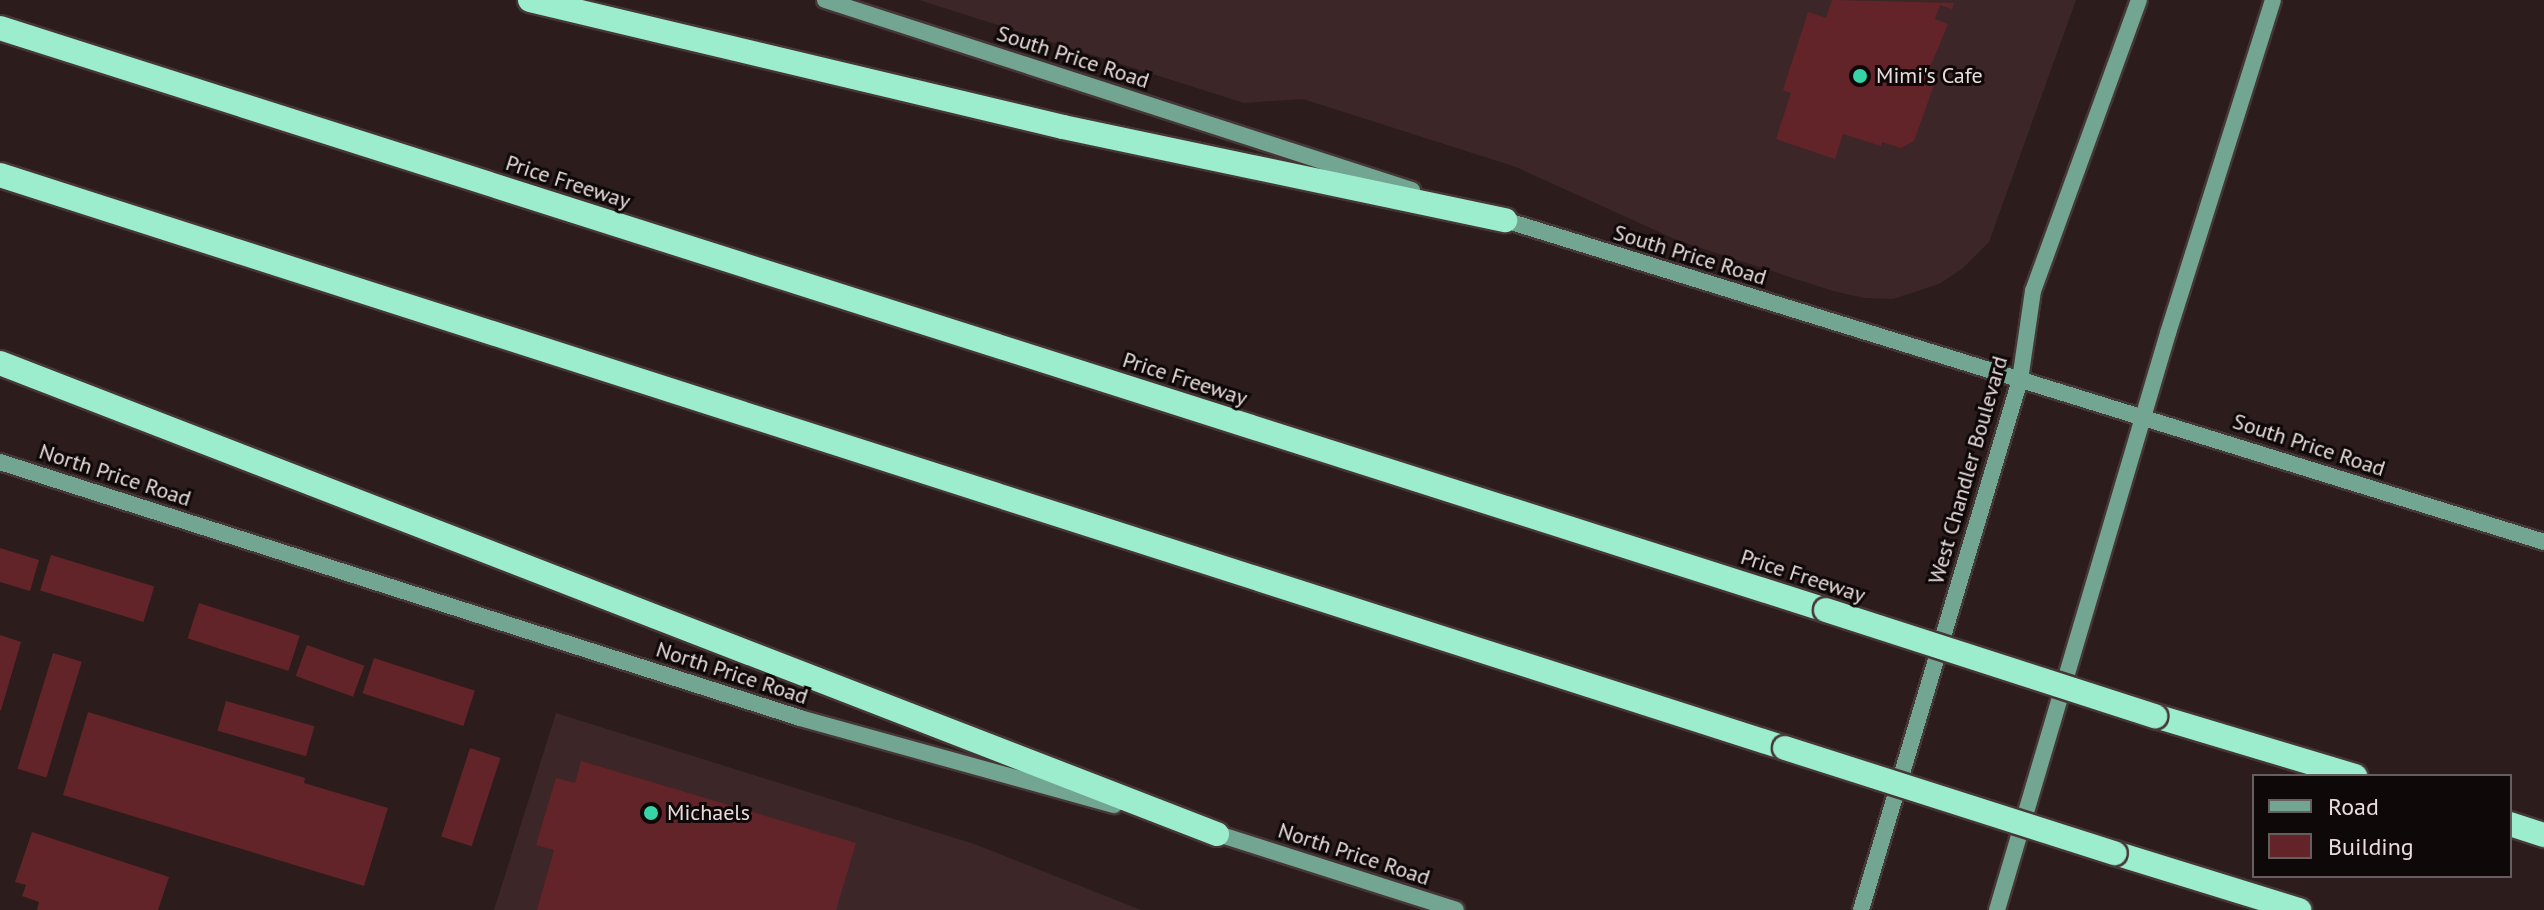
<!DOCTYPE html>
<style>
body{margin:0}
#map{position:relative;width:2544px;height:910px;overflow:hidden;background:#2c1c1c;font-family:"PT Sans",sans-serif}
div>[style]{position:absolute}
.built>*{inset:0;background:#3c2627}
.building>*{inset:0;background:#632429;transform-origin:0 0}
.roads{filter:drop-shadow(2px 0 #463737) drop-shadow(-2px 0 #463737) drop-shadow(0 2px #463737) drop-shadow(0 -2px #463737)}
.secondary>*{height:16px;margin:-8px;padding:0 8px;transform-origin:8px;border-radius:8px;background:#72a592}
.motorway>*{height:24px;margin:-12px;padding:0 12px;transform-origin:12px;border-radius:12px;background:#9bedce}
.bridges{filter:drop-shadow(2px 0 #463737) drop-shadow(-2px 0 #463737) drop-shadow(0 2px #463737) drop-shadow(0 -2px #463737)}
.motorway-bridge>*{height:24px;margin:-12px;padding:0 12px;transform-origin:12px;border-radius:12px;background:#9bedce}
.dots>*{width:22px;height:22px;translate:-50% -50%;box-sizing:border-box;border:4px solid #0f0809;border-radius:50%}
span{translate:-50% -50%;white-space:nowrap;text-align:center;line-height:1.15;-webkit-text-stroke:6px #0f0809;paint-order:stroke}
.street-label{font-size:22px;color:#e8dddc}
.poi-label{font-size:22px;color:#e8dddc}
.left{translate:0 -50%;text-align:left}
.legend{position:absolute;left:2252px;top:774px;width:260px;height:104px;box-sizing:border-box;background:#0f0809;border:2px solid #665d5d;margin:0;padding:10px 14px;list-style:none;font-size:24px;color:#e8dddc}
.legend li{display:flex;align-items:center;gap:16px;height:40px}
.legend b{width:40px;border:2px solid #665d5d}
</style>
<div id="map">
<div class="built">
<i style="clip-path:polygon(919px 0,2076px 0,1989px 242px,1962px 269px,1939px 284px,1893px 299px,1864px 298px,1833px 291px,1679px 241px,1516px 167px,1303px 99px,1244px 103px)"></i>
<i style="clip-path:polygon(556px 713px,977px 845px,1141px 910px,494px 910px)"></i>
</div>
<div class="building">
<i style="clip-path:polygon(1832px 0,1954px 3px,1952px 9px,1940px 5px,1935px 19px,1948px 24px,1929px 70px,1935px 82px,1914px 141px,1901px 148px,1882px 142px,1881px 146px,1843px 134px,1835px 159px,1776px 139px,1791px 93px,1783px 90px,1808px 12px,1826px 18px)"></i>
<i style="clip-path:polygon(0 548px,39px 560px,30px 591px,0 582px)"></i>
<i style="left:51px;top:555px;width:108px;height:37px;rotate:17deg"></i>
<i style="left:199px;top:603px;width:106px;height:37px;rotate:18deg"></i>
<i style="clip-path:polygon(0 635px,21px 642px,1px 710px,0 710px)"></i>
<i style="left:307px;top:645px;width:61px;height:33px;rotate:20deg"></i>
<i style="left:53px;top:653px;width:30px;height:121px;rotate:17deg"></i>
<i style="left:374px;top:658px;width:106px;height:37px;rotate:18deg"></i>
<i style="left:226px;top:701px;width:92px;height:31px;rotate:16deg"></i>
<i style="clip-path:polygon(88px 712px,305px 778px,304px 783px,388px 808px,364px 886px,63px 795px)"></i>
<i style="left:470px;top:748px;width:32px;height:93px;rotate:18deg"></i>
<i style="clip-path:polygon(581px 761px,856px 843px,836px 910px,537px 910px,554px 850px,536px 845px,556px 778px,575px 783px)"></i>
<i style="clip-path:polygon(32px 832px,169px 877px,158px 910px,37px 910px,39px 902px,22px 896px,26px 885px,15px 882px)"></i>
</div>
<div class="roads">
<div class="secondary">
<i style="left:825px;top:0;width:617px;rotate:17.94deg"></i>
<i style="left:1495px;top:217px;width:1098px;rotate:17.21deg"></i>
<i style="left:0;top:462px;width:840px;rotate:17.74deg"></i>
<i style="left:800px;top:718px;width:326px;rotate:15.5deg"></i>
<i style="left:1209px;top:831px;width:259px;rotate:17.7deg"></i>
<i style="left:1861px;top:910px;width:553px;rotate:-73.3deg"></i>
<i style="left:2020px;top:380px;width:90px;rotate:-81.7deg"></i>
<i style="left:2033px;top:291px;width:310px;rotate:-70deg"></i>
<i style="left:1997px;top:910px;width:602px;rotate:-73.49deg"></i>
<i style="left:2168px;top:333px;width:349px;rotate:-72.5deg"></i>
</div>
<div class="motorway">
<i style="left:530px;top:0;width:548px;rotate:13.4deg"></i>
<i style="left:1063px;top:127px;width:452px;rotate:11.9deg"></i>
<i style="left:0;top:28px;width:1917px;rotate:17.68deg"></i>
<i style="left:0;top:175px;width:1875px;rotate:17.8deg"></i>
<i style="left:0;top:363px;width:1305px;rotate:21.16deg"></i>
<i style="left:2155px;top:716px;width:209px;rotate:16.7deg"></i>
<i style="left:2510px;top:824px;width:36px;rotate:18deg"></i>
<i style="left:2115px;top:853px;width:193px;rotate:17.2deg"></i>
</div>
</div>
<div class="bridges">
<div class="motorway-bridge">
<i style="left:1826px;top:610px;width:346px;rotate:17.9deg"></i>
<i style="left:1785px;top:748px;width:346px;rotate:17.7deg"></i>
</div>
</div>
<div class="dots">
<i style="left:1860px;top:76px;background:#36d4a7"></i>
<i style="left:651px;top:813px;background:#36d4a7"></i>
</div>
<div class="street-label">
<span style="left:1073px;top:57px;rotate:18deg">South Price Road</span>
<span style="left:568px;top:182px;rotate:18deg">Price Freeway</span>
<span style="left:1690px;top:255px;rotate:17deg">South Price Road</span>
<span style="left:1185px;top:379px;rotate:18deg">Price Freeway</span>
<span style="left:2309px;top:445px;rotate:18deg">South Price Road</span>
<span style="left:1968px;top:470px;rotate:-74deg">West Chandler Boulevard</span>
<span style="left:115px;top:475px;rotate:18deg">North Price Road</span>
<span style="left:1803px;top:576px;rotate:18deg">Price Freeway</span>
<span style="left:732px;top:673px;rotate:18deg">North Price Road</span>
<span style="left:1354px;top:854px;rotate:18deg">North Price Road</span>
</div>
<div class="poi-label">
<span class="left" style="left:1876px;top:76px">Mimi's Cafe</span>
<span class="left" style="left:667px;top:813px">Michaels</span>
</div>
<ul class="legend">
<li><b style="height:10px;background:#72a592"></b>Road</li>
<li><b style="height:22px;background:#632429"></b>Building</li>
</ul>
</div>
